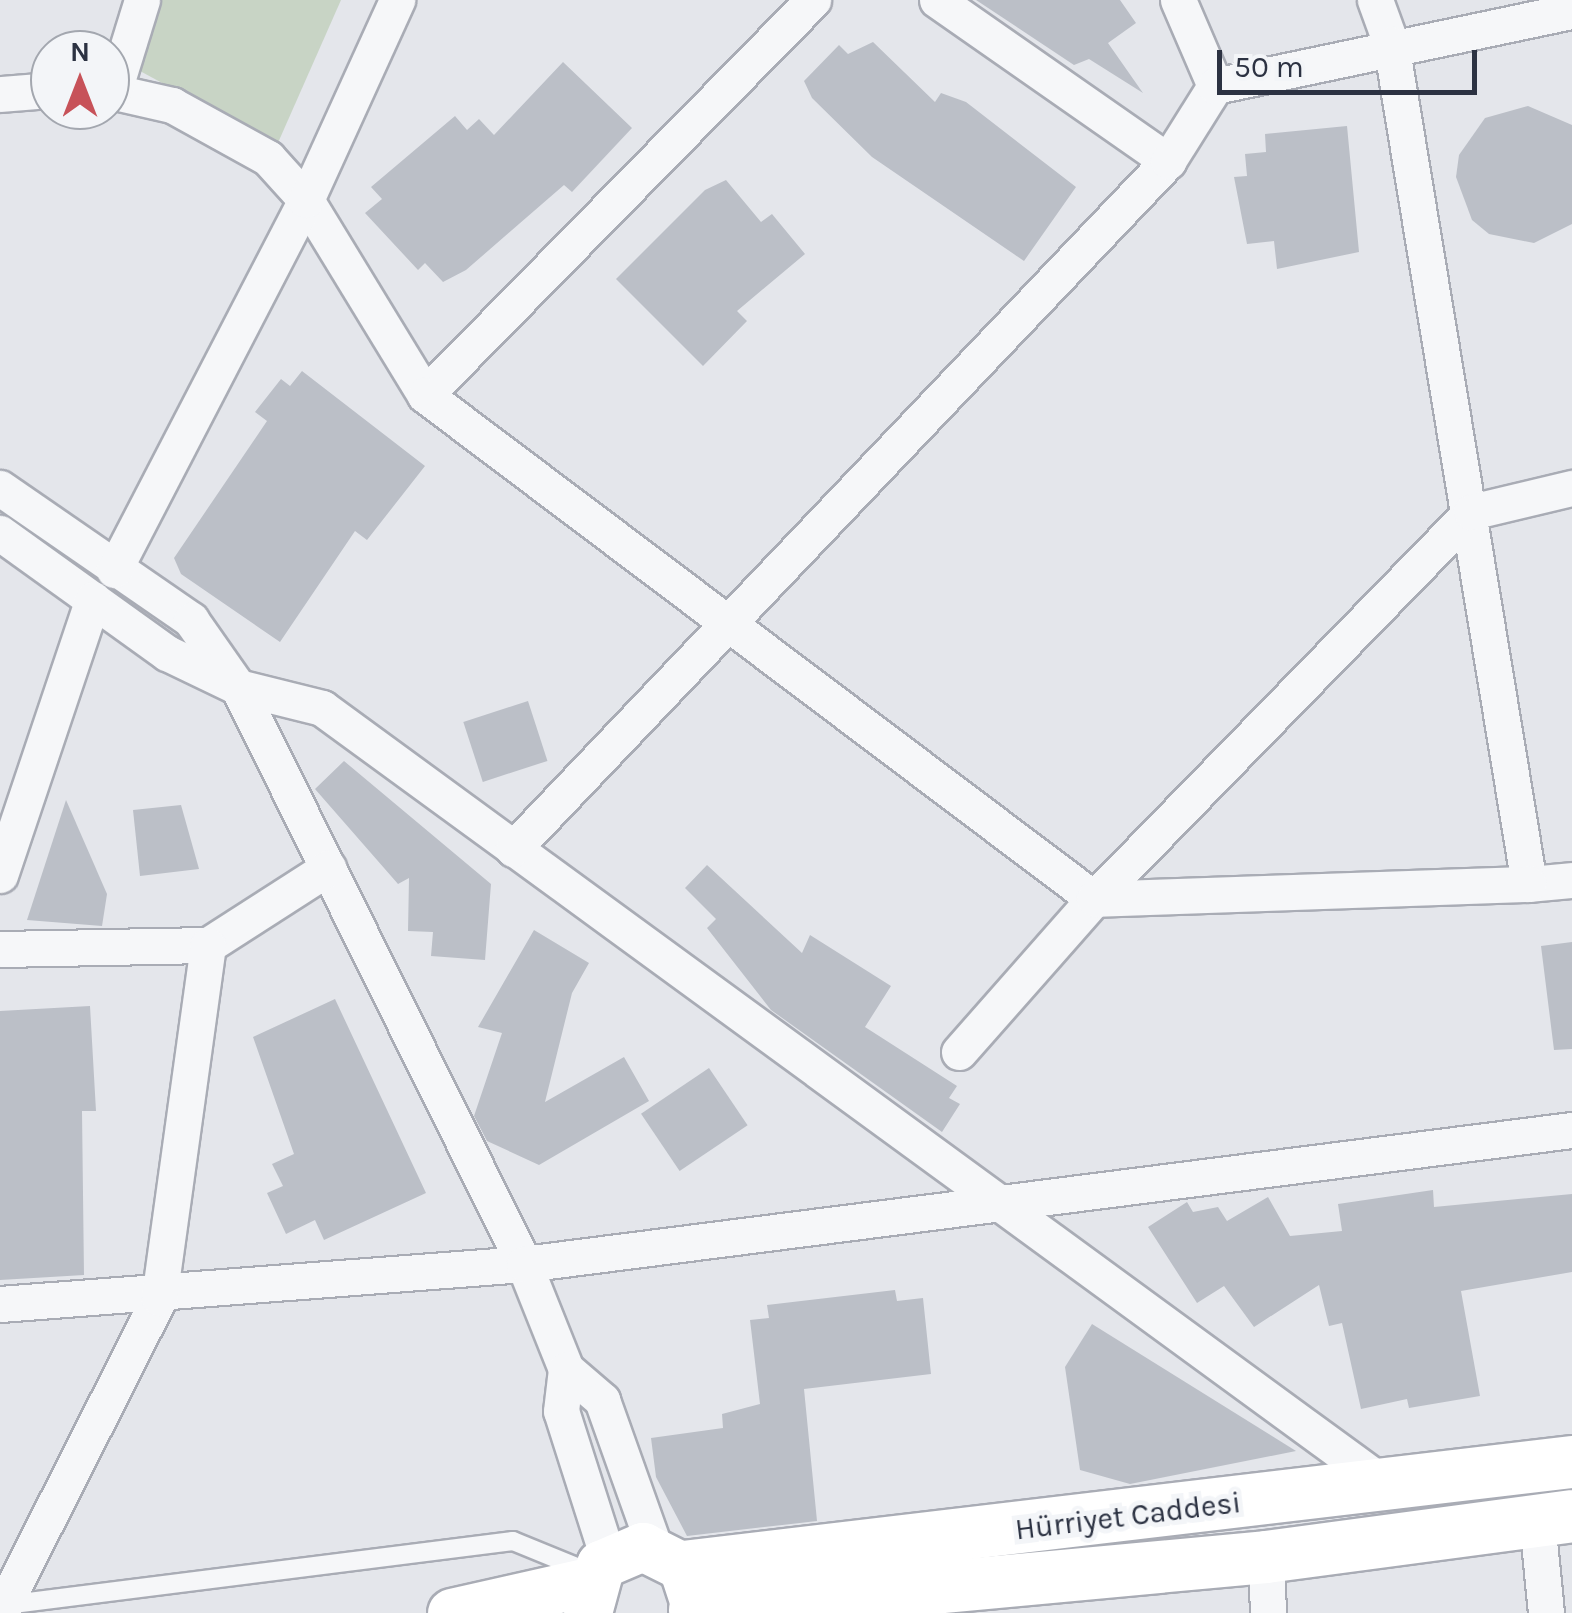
<!DOCTYPE html>
<meta charset="utf-8">
<style>
body{margin:0}
#map{position:relative;width:1572px;height:1613px;overflow:hidden;background:#e4e6eb;font-family:Karla,sans-serif}
div>[style]{position:absolute}
.green>*{inset:0;background:#c8d4c5}
.building>*{inset:0;background:#bbbfc7;transform-origin:0 0}
.roads{filter:drop-shadow(2px 0 #a9acb5) drop-shadow(-2px 0 #a9acb5) drop-shadow(0 2px #a9acb5) drop-shadow(0 -2px #a9acb5)}
.lane>*{height:18px;margin:-9px;padding:0 9px;transform-origin:9px;border-radius:9px;background:#f6f7f9}
.street>*{height:35px;margin:-17.5px;padding:0 17.5px;transform-origin:17.5px;border-radius:17.5px;background:#f6f7f9}
.secondary>*{height:48px;margin:-24px;padding:0 24px;transform-origin:24px;border-radius:24px;background:#fff}
.primary>*{height:52px;margin:-26px;padding:0 26px;transform-origin:26px;border-radius:26px;background:#fff}
span{translate:-50% -50%;white-space:nowrap;text-align:center;line-height:1.15;-webkit-text-stroke:10px #f3f5f8;paint-order:stroke}
.street-label{font-size:30px;color:#2c3242}
.north{position:absolute;left:30px;top:30px;width:100px;height:100px;box-sizing:border-box;background:#f3f5f8;border:2px solid #a3a7af;border-radius:50%;rotate:0deg;font-size:28px;font-weight:700;line-height:40px;text-align:center;color:#2c3242}
.north::after{content:'';display:block;margin:auto;width:35px;height:45px;background:#c75259;clip-path:polygon(50% 0,100% 100%,50% 72%,0 100%)}
.scale{position:absolute;left:1217px;top:50px;width:260px;height:45px;box-sizing:border-box;border:5px solid #2c3242;border-top:0;padding-left:12px;font-size:30px;line-height:35px;white-space:nowrap;color:#2c3242;-webkit-text-stroke:8px #f3f5f8;paint-order:stroke}
</style>
<div id="map">
<div class="green">
<i style="clip-path:polygon(162px 0,341px 0,277px 145px,140px 71px)"></i>
</div>
<div class="building">
<i style="clip-path:polygon(976px 0,1120px 0,1136px 23px,1108px 43px,1143px 93px,1089px 59px,1074px 65px)"></i>
<i style="clip-path:polygon(873px 42px,935px 102px,941px 93px,966px 102px,1076px 187px,1024px 261px,872px 157px,812px 98px,804px 81px,839px 45px,848px 54px)"></i>
<i style="clip-path:polygon(563px 62px,632px 128px,572px 192px,564px 185px,466px 270px,443px 282px,425px 263px,418px 270px,365px 213px,382px 199px,371px 187px,455px 116px,467px 130px,479px 119px,494px 135px)"></i>
<i style="clip-path:polygon(1528px 106px,1572px 125px,1572px 224px,1534px 243px,1489px 234px,1472px 220px,1456px 177px,1459px 155px,1485px 118px)"></i>
<i style="clip-path:polygon(1347px 126px,1359px 252px,1277px 269px,1274px 241px,1247px 244px,1234px 177px,1247px 176px,1245px 154px,1266px 152px,1265px 134px)"></i>
<i style="clip-path:polygon(726px 180px,761px 222px,772px 214px,805px 254px,737px 311px,747px 321px,703px 366px,616px 279px,705px 190px)"></i>
<i style="clip-path:polygon(302px 371px,425px 466px,367px 540px,355px 531px,280px 642px,181px 574px,174px 558px,267px 421px,255px 412px,281px 379px,290px 386px)"></i>
<i style="left:528px;top:701px;width:63px;height:68px;rotate:72deg"></i>
<i style="clip-path:polygon(344px 761px,491px 884px,485px 960px,431px 956px,433px 932px,408px 931px,409px 878px,398px 884px,315px 789px)"></i>
<i style="clip-path:polygon(66px 800px,107px 894px,102px 926px,27px 920px)"></i>
<i style="clip-path:polygon(181px 805px,199px 869px,140px 876px,133px 810px)"></i>
<i style="clip-path:polygon(707px 865px,802px 953px,810px 935px,891px 986px,865px 1027px,957px 1086px,949px 1098px,960px 1104px,942px 1132px,771px 1010px,707px 928px,716px 919px,685px 888px)"></i>
<i style="clip-path:polygon(534px 930px,589px 963px,572px 993px,545px 1102px,624px 1057px,649px 1101px,539px 1165px,487px 1141px,474px 1116px,502px 1033px,478px 1027px)"></i>
<i style="clip-path:polygon(1572px 942px,1572px 1049px,1554px 1050px,1541px 946px)"></i>
<i style="clip-path:polygon(335px 999px,426px 1193px,324px 1240px,315px 1220px,286px 1234px,267px 1193px,283px 1186px,272px 1164px,294px 1154px,253px 1037px)"></i>
<i style="clip-path:polygon(90px 1006px,96px 1111px,82px 1111px,84px 1275px,0 1280px,0 1011px)"></i>
<i style="left:709px;top:1068px;width:69px;height:82px;rotate:56deg"></i>
<i style="clip-path:polygon(1433px 1190px,1434px 1207px,1572px 1194px,1572px 1272px,1461px 1291px,1480px 1396px,1409px 1408px,1407px 1399px,1361px 1409px,1342px 1323px,1329px 1326px,1319px 1285px,1254px 1327px,1224px 1286px,1197px 1303px,1148px 1227px,1187px 1202px,1193px 1212px,1218px 1207px,1227px 1221px,1268px 1197px,1290px 1236px,1342px 1231px,1338px 1204px)"></i>
<i style="clip-path:polygon(895px 1290px,897px 1301px,923px 1298px,931px 1374px,804px 1389px,817px 1521px,687px 1536px,656px 1477px,651px 1438px,723px 1428px,722px 1414px,760px 1404px,750px 1320px,769px 1318px,767px 1305px)"></i>
<i style="clip-path:polygon(1092px 1324px,1296px 1451px,1130px 1484px,1080px 1470px,1065px 1367px)"></i>
</div>
<div class="roads">
<div class="lane">
<i style="left:5px;top:1605px;width:512px;rotate:-7.18deg"></i>
<i style="left:513px;top:1541px;width:82px;rotate:22.2deg"></i>
</div>
<div class="street">
<i style="left:937px;top:0;width:282px;rotate:34.9deg"></i>
<i style="left:1178px;top:0;width:94px;rotate:66.7deg"></i>
<i style="left:1375px;top:0;width:47px;rotate:70deg"></i>
<i style="left:1391px;top:44px;width:851px;rotate:80.67deg"></i>
<i style="left:1529px;top:884px;width:43px;rotate:-5.3deg"></i>
<i style="left:110px;top:91px;width:64px;rotate:12.7deg"></i>
<i style="left:172px;top:105px;width:110px;rotate:28.9deg"></i>
<i style="left:268px;top:158px;width:57px;rotate:47.9deg"></i>
<i style="left:306px;top:200px;width:228px;rotate:58.6deg"></i>
<i style="left:425px;top:395px;width:554px;rotate:-45.51deg"></i>
<i style="left:114px;top:91px;width:95px;rotate:-72.9deg"></i>
<i style="left:0;top:94px;width:50px;rotate:-4.6deg"></i>
<i style="left:425px;top:395px;width:838px;rotate:36.99deg"></i>
<i style="left:1094px;top:899px;width:435px;rotate:-2deg"></i>
<i style="left:0;top:488px;width:232px;rotate:34.6deg"></i>
<i style="left:191px;top:620px;width:82px;rotate:55deg"></i>
<i style="left:238px;top:687px;width:644px;rotate:63.63deg"></i>
<i style="left:524px;top:1264px;width:113px;rotate:68.2deg"></i>
<i style="left:0;top:533px;width:206px;rotate:35.7deg"></i>
<i style="left:167px;top:653px;width:79px;rotate:25.6deg"></i>
<i style="left:238px;top:687px;width:87px;rotate:14deg"></i>
<i style="left:322px;top:708px;width:1319px;rotate:36.15deg"></i>
<i style="left:114px;top:570px;width:417px;rotate:-62.6deg"></i>
<i style="left:306px;top:200px;width:220px;rotate:-65.5deg"></i>
<i style="left:513px;top:849px;width:950px;rotate:-46.41deg"></i>
<i style="left:1168px;top:161px;width:89px;rotate:-57.9deg"></i>
<i style="left:1215px;top:86px;width:365px;rotate:-11.9deg"></i>
<i style="left:0;top:875px;width:291px;rotate:-71.4deg"></i>
<i style="left:0;top:949px;width:208px;rotate:-1.1deg"></i>
<i style="left:208px;top:945px;width:143px;rotate:-32.7deg"></i>
<i style="left:959px;top:1052px;width:204px;rotate:-48.6deg"></i>
<i style="left:1094px;top:899px;width:540px;rotate:-45.75deg"></i>
<i style="left:1471px;top:512px;width:104px;rotate:-13.4deg"></i>
<i style="left:0;top:1304px;width:526px;rotate:-4.37deg"></i>
<i style="left:524px;top:1264px;width:1057px;rotate:-7.29deg"></i>
<i style="left:1537px;top:1521px;width:92px;rotate:84.4deg"></i>
<i style="left:1266px;top:1557px;width:56px;rotate:88deg"></i>
<i style="left:608px;top:1558px;width:154px;rotate:-107.7deg"></i>
<i style="left:561px;top:1411px;width:42px;rotate:-83.2deg"></i>
<i style="left:566px;top:1369px;width:48px;rotate:40.7deg"></i>
<i style="left:602px;top:1400px;width:158px;rotate:70.4deg"></i>
<i style="left:0;top:1613px;width:353px;rotate:-63.2deg"></i>
<i style="left:159px;top:1298px;width:356px;rotate:-82.1deg"></i>
</div>
<div class="secondary">
<i style="left:452px;top:1613px;width:141px;rotate:-12.7deg"></i>
<i style="left:588px;top:1613px;width:50px;rotate:-74.8deg"></i>
<i style="left:601px;top:1565px;width:46px;rotate:-23.2deg"></i>
<i style="left:643px;top:1547px;width:45px;rotate:26.6deg"></i>
<i style="left:683px;top:1567px;width:40px;rotate:72deg"></i>
</div>
<div class="primary">
<i style="left:683px;top:1567px;width:895px;rotate:-6.74deg"></i>
<i style="left:695px;top:1610px;width:573px;rotate:-5.3deg"></i>
<i style="left:1266px;top:1557px;width:309px;rotate:-7.6deg"></i>
</div>
</div>
<div class="street-label">
<span style="left:1128px;top:1516px;rotate:-7deg">Hürriyet Caddesi</span>
</div>
<div class="north">N</div>
<div class="scale">50 m</div>
</div>
